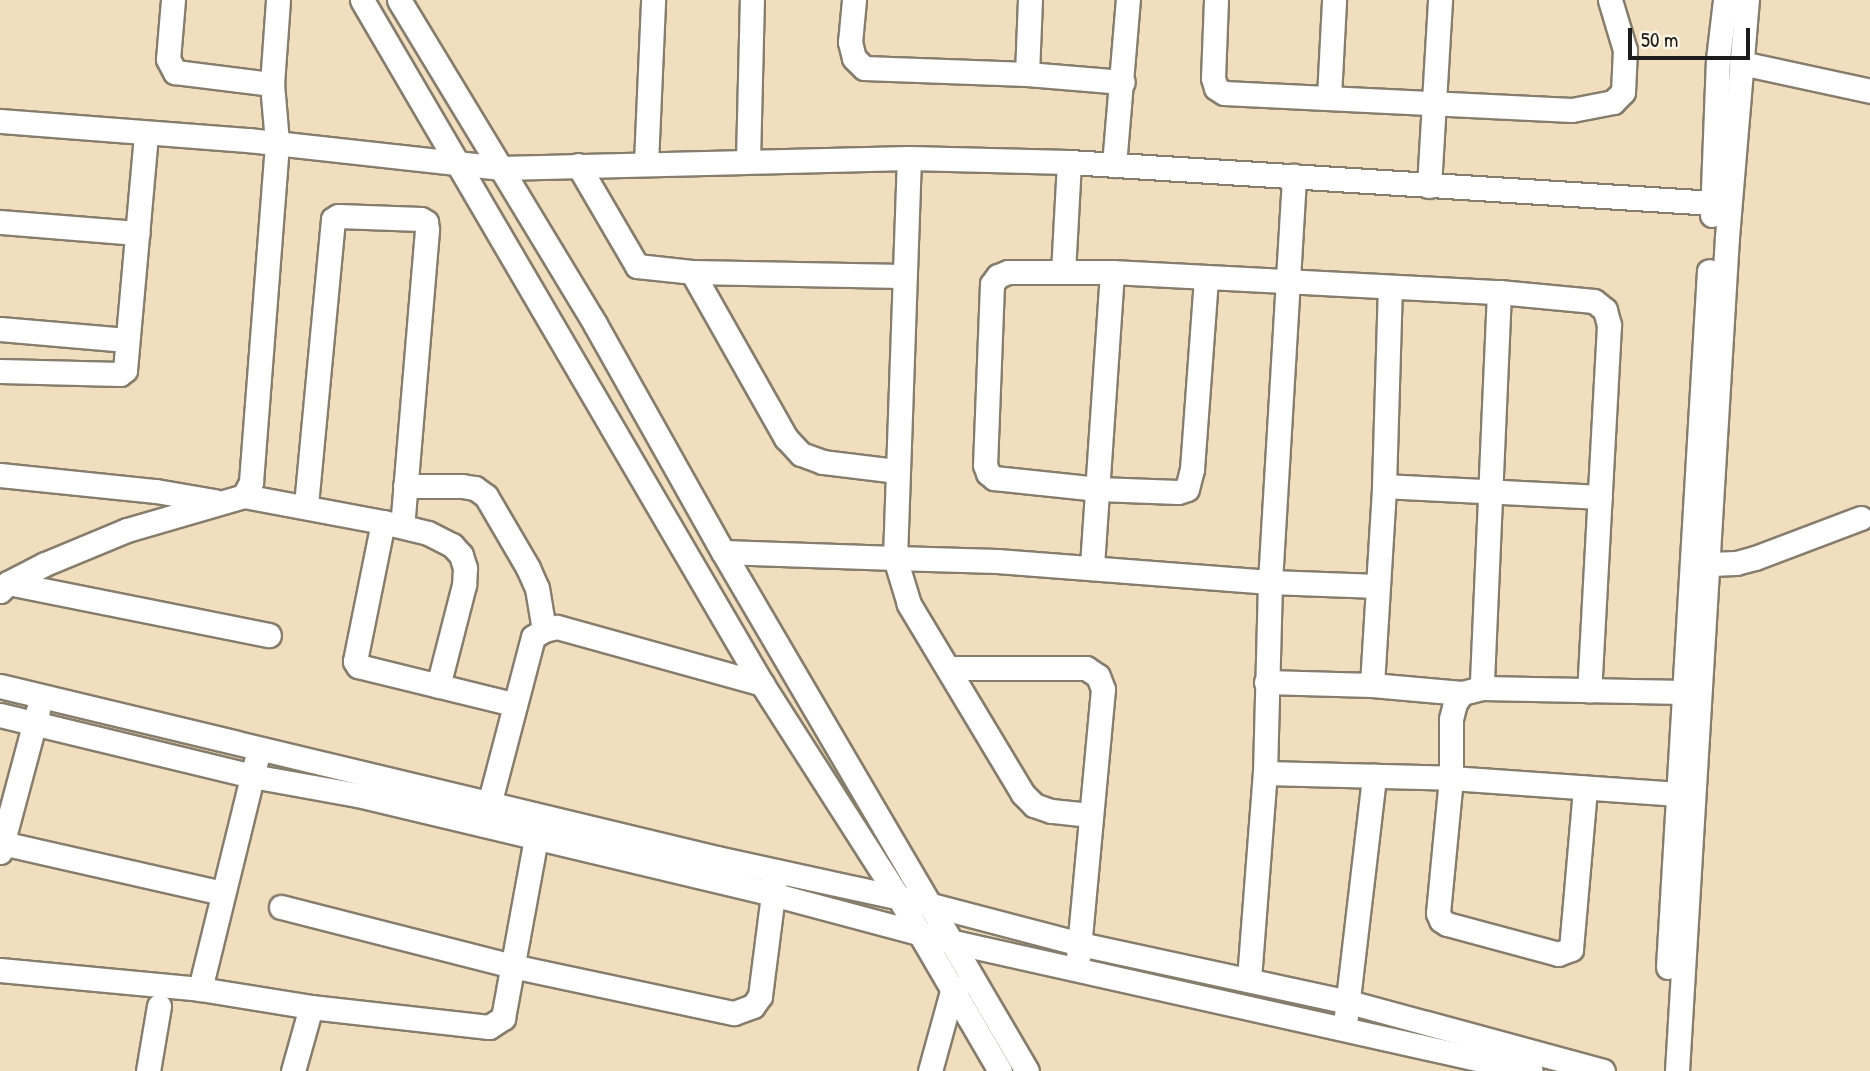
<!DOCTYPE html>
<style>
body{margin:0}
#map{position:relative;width:1870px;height:1071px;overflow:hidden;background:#f1debe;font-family:"Patrick Hand",sans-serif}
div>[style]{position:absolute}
.roads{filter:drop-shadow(2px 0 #867d6d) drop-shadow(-2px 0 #867d6d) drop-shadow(0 2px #867d6d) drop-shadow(0 -2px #867d6d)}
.minor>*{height:23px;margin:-11.5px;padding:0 11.5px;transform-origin:11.5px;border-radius:11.5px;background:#fff}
span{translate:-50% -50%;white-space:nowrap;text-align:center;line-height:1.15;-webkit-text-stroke:5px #fcf5e5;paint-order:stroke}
.scale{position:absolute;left:1628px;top:28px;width:122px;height:32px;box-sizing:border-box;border:4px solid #1c1c1c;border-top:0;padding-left:9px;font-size:21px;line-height:24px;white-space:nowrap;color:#1c1c1c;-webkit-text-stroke:5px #fcf5e5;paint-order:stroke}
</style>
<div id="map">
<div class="roads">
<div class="minor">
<i style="left:173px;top:0;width:59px;rotate:94.8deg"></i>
<i style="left:168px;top:59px;width:15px;rotate:62deg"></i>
<i style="left:175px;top:72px;width:98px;rotate:7.1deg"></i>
<i style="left:362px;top:0;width:792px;rotate:59.68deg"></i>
<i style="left:762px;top:684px;width:254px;rotate:57.4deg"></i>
<i style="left:899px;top:898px;width:200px;rotate:59.7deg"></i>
<i style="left:399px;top:0;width:379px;rotate:58.8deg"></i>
<i style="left:595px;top:324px;width:261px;rotate:60.7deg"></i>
<i style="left:723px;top:552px;width:601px;rotate:59.64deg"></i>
<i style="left:854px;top:0;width:42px;rotate:95.4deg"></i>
<i style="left:850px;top:42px;width:16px;rotate:76deg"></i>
<i style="left:854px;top:58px;width:14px;rotate:45deg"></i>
<i style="left:864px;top:68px;width:163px;rotate:2.1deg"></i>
<i style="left:1027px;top:74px;width:96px;rotate:4.8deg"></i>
<i style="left:1216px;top:0;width:78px;rotate:92.2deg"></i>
<i style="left:1213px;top:78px;width:10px;rotate:73deg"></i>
<i style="left:1216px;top:88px;width:9px;rotate:32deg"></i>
<i style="left:1224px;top:93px;width:348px;rotate:2.8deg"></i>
<i style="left:1572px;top:110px;width:42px;rotate:-11deg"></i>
<i style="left:1613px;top:102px;width:14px;rotate:-45deg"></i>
<i style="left:1623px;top:92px;width:42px;rotate:-87.3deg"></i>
<i style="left:1625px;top:50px;width:52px;rotate:-106.7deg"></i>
<i style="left:1741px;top:63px;width:132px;rotate:12.2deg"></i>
<i style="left:1027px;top:74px;width:74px;rotate:-87.7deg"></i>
<i style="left:1329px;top:97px;width:97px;rotate:-87deg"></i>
<i style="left:0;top:121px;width:249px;rotate:4.4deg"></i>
<i style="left:248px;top:140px;width:255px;rotate:6.3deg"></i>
<i style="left:501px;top:168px;width:408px;rotate:-1.4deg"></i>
<i style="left:909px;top:158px;width:160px;rotate:1.4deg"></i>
<i style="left:1069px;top:162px;width:645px;rotate:3.64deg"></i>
<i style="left:748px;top:160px;width:160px;rotate:-88.6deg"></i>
<i style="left:1069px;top:162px;width:110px;rotate:93.1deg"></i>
<i style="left:1063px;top:272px;width:49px"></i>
<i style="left:1112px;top:272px;width:297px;rotate:93.9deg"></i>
<i style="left:646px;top:163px;width:163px;rotate:-87.5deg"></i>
<i style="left:578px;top:165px;width:117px;rotate:59.7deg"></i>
<i style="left:637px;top:266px;width:55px;rotate:6.2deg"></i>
<i style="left:692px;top:272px;width:211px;rotate:1.1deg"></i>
<i style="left:1114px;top:165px;width:166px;rotate:-85.2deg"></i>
<i style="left:1429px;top:186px;width:186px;rotate:-86.6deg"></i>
<i style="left:1712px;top:215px;width:156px;rotate:-87.8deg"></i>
<i style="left:1718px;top:59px;width:59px;rotate:-83.2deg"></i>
<i style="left:0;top:222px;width:138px;rotate:4.6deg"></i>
<i style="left:692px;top:272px;width:191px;rotate:60.5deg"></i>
<i style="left:786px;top:438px;width:22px;rotate:47deg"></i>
<i style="left:801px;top:454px;width:23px;rotate:20deg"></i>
<i style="left:823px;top:462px;width:74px;rotate:7deg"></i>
<i style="left:1063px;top:272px;width:55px;rotate:180deg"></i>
<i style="left:1008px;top:272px;width:11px;rotate:158deg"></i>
<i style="left:998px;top:276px;width:10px;rotate:127deg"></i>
<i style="left:992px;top:284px;width:181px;rotate:92.2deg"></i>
<i style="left:985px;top:465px;width:9px;rotate:69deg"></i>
<i style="left:988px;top:473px;width:8px;rotate:40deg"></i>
<i style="left:994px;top:478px;width:105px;rotate:6deg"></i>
<i style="left:1098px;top:489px;width:80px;rotate:2.1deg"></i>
<i style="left:1178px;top:492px;width:9px;rotate:-18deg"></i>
<i style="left:1187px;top:489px;width:21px;rotate:-76deg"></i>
<i style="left:1192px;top:469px;width:192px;rotate:-85.8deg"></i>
<i style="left:1112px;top:272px;width:388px;rotate:3deg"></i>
<i style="left:1499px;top:292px;width:95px;rotate:5.4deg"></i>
<i style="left:1594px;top:301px;width:14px;rotate:39deg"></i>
<i style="left:1605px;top:310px;width:16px;rotate:75deg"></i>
<i style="left:1609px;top:325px;width:366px;rotate:93.1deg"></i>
<i style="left:1499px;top:292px;width:396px;rotate:92.5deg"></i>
<i style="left:1482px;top:688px;width:21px;rotate:166deg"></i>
<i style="left:1462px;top:693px;width:12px;rotate:125deg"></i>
<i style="left:1455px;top:703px;width:16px;rotate:104deg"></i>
<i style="left:1451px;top:719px;width:59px;rotate:90deg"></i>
<i style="left:1451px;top:778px;width:136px;rotate:95.5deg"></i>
<i style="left:1438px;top:913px;width:8px;rotate:67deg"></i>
<i style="left:1441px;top:920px;width:7px;rotate:34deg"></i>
<i style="left:1447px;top:924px;width:115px;rotate:15.1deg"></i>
<i style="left:1558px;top:954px;width:14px;rotate:-21deg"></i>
<i style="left:1571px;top:949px;width:162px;rotate:-85deg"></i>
<i style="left:0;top:329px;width:127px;rotate:5deg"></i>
<i style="left:0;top:371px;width:120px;rotate:1.4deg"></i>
<i style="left:120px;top:374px;width:6px;rotate:-39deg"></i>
<i style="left:125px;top:370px;width:238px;rotate:-84.9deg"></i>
<i style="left:0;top:475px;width:157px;rotate:5.9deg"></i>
<i style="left:156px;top:491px;width:59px;rotate:9.8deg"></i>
<i style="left:405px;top:486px;width:57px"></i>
<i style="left:462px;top:486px;width:13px;rotate:9deg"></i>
<i style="left:475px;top:488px;width:14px;rotate:36deg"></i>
<i style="left:486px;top:496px;width:83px;rotate:59.7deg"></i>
<i style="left:528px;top:568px;width:22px;rotate:66deg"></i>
<i style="left:537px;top:588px;width:43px;rotate:80.5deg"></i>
<i style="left:1384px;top:486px;width:216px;rotate:2.9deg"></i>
<i style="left:244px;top:496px;width:141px;rotate:10.6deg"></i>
<i style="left:383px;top:522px;width:46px;rotate:13.7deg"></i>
<i style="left:428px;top:533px;width:27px;rotate:27deg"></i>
<i style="left:452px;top:545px;width:13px;rotate:48deg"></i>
<i style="left:461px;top:555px;width:14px;rotate:73deg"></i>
<i style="left:465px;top:568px;width:17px;rotate:93deg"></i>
<i style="left:464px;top:585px;width:104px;rotate:104.4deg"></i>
<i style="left:306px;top:505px;width:287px;rotate:-84.6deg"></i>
<i style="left:333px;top:219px;width:6px;rotate:-31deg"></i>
<i style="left:338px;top:216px;width:83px;rotate:2.1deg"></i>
<i style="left:421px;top:219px;width:6px;rotate:31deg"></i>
<i style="left:426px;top:222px;width:8px;rotate:83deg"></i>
<i style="left:427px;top:230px;width:297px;rotate:94.8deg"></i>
<i style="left:383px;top:522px;width:142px;rotate:101.4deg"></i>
<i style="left:355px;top:661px;width:6px;rotate:59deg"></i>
<i style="left:358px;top:666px;width:160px;rotate:13.8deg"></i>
<i style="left:723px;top:552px;width:172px;rotate:2deg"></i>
<i style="left:895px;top:558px;width:400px;rotate:-88deg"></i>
<i style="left:1709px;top:564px;width:27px;rotate:-2deg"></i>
<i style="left:1736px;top:563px;width:20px;rotate:-15deg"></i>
<i style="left:1755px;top:558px;width:113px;rotate:-20.7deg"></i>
<i style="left:8px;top:583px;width:266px;rotate:11.3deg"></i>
<i style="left:0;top:591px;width:11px;rotate:-45deg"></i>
<i style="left:8px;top:583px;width:42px;rotate:-27.2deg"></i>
<i style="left:45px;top:564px;width:89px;rotate:-22.5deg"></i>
<i style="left:127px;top:530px;width:122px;rotate:-16.2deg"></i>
<i style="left:244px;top:496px;width:16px;rotate:-63deg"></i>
<i style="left:251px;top:482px;width:341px;rotate:-85.6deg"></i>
<i style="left:277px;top:142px;width:58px;rotate:-94.9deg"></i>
<i style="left:272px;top:84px;width:84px;rotate:-85.9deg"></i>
<i style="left:949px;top:668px;width:137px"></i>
<i style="left:1086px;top:668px;width:14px;rotate:34deg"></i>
<i style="left:1098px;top:676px;width:14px;rotate:69deg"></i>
<i style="left:1103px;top:689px;width:269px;rotate:95.3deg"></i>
<i style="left:1266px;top:682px;width:106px;rotate:1.6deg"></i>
<i style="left:1372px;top:685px;width:90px;rotate:5.1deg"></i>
<i style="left:1372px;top:685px;width:199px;rotate:-86.5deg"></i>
<i style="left:1384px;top:486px;width:198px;rotate:-88.3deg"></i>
<i style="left:0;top:686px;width:737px;rotate:13.49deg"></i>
<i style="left:717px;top:858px;width:216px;rotate:12.3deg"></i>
<i style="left:928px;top:904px;width:157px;rotate:14.7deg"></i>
<i style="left:1080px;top:944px;width:275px;rotate:12.2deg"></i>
<i style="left:1349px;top:1002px;width:263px;rotate:15.2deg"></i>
<i style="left:1482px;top:688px;width:202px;rotate:1.1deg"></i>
<i style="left:0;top:715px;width:259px;rotate:13.6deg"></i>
<i style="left:252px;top:776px;width:108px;rotate:10.2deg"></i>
<i style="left:358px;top:795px;width:426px;rotate:13.4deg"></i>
<i style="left:772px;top:894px;width:183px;rotate:14.9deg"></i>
<i style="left:949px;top:941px;width:596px;rotate:12.59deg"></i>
<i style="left:1265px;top:773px;width:186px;rotate:1.5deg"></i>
<i style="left:1451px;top:778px;width:228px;rotate:4deg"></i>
<i style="left:1090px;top:815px;width:39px;rotate:-174deg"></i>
<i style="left:1051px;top:811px;width:18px;rotate:-161deg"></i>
<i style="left:1034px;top:805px;width:16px;rotate:-135deg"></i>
<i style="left:1023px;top:794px;width:222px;rotate:-121deg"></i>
<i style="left:909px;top:604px;width:48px;rotate:-106.9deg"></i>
<i style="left:895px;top:558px;width:102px;rotate:1.7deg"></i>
<i style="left:997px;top:561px;width:274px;rotate:4.4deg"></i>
<i style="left:1270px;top:582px;width:108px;rotate:2.1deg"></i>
<i style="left:486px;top:816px;width:185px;rotate:-75.3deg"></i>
<i style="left:533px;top:637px;width:13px;rotate:-32deg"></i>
<i style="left:544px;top:630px;width:13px;rotate:-13deg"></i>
<i style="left:557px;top:627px;width:213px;rotate:15.5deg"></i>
<i style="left:2px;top:843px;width:226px;rotate:12.8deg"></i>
<i style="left:0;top:852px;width:147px;rotate:-75deg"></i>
<i style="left:281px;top:907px;width:238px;rotate:14.3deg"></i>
<i style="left:512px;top:966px;width:227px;rotate:12deg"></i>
<i style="left:734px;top:1013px;width:20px;rotate:-20deg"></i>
<i style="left:753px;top:1006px;width:12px;rotate:-55deg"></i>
<i style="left:760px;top:996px;width:118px;rotate:-82.7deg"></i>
<i style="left:1668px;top:967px;width:697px;rotate:-86.63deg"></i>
<i style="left:0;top:970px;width:201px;rotate:5.4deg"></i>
<i style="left:200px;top:989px;width:112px;rotate:9.2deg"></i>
<i style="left:311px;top:1007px;width:179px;rotate:6.4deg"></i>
<i style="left:489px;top:1027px;width:17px;rotate:-33deg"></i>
<i style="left:503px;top:1018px;width:182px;rotate:-79.6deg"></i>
<i style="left:1249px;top:979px;width:207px;rotate:-85.6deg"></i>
<i style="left:1265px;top:773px;width:191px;rotate:-88.5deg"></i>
<i style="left:1270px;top:582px;width:407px;rotate:-86.6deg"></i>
<i style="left:200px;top:989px;width:235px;rotate:-76.2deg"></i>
<i style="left:1346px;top:1016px;width:242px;rotate:-83.3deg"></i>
<i style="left:148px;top:1071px;width:66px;rotate:-80.4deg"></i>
<i style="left:293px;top:1071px;width:66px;rotate:-74.3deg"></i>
<i style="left:930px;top:1071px;width:83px;rotate:-74.6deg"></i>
<i style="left:952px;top:991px;width:6px;rotate:-31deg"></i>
<i style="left:1677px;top:1071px;width:835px;rotate:-86.57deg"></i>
<i style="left:1727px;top:237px;width:238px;rotate:-85.2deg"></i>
</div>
</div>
<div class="scale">50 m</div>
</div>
